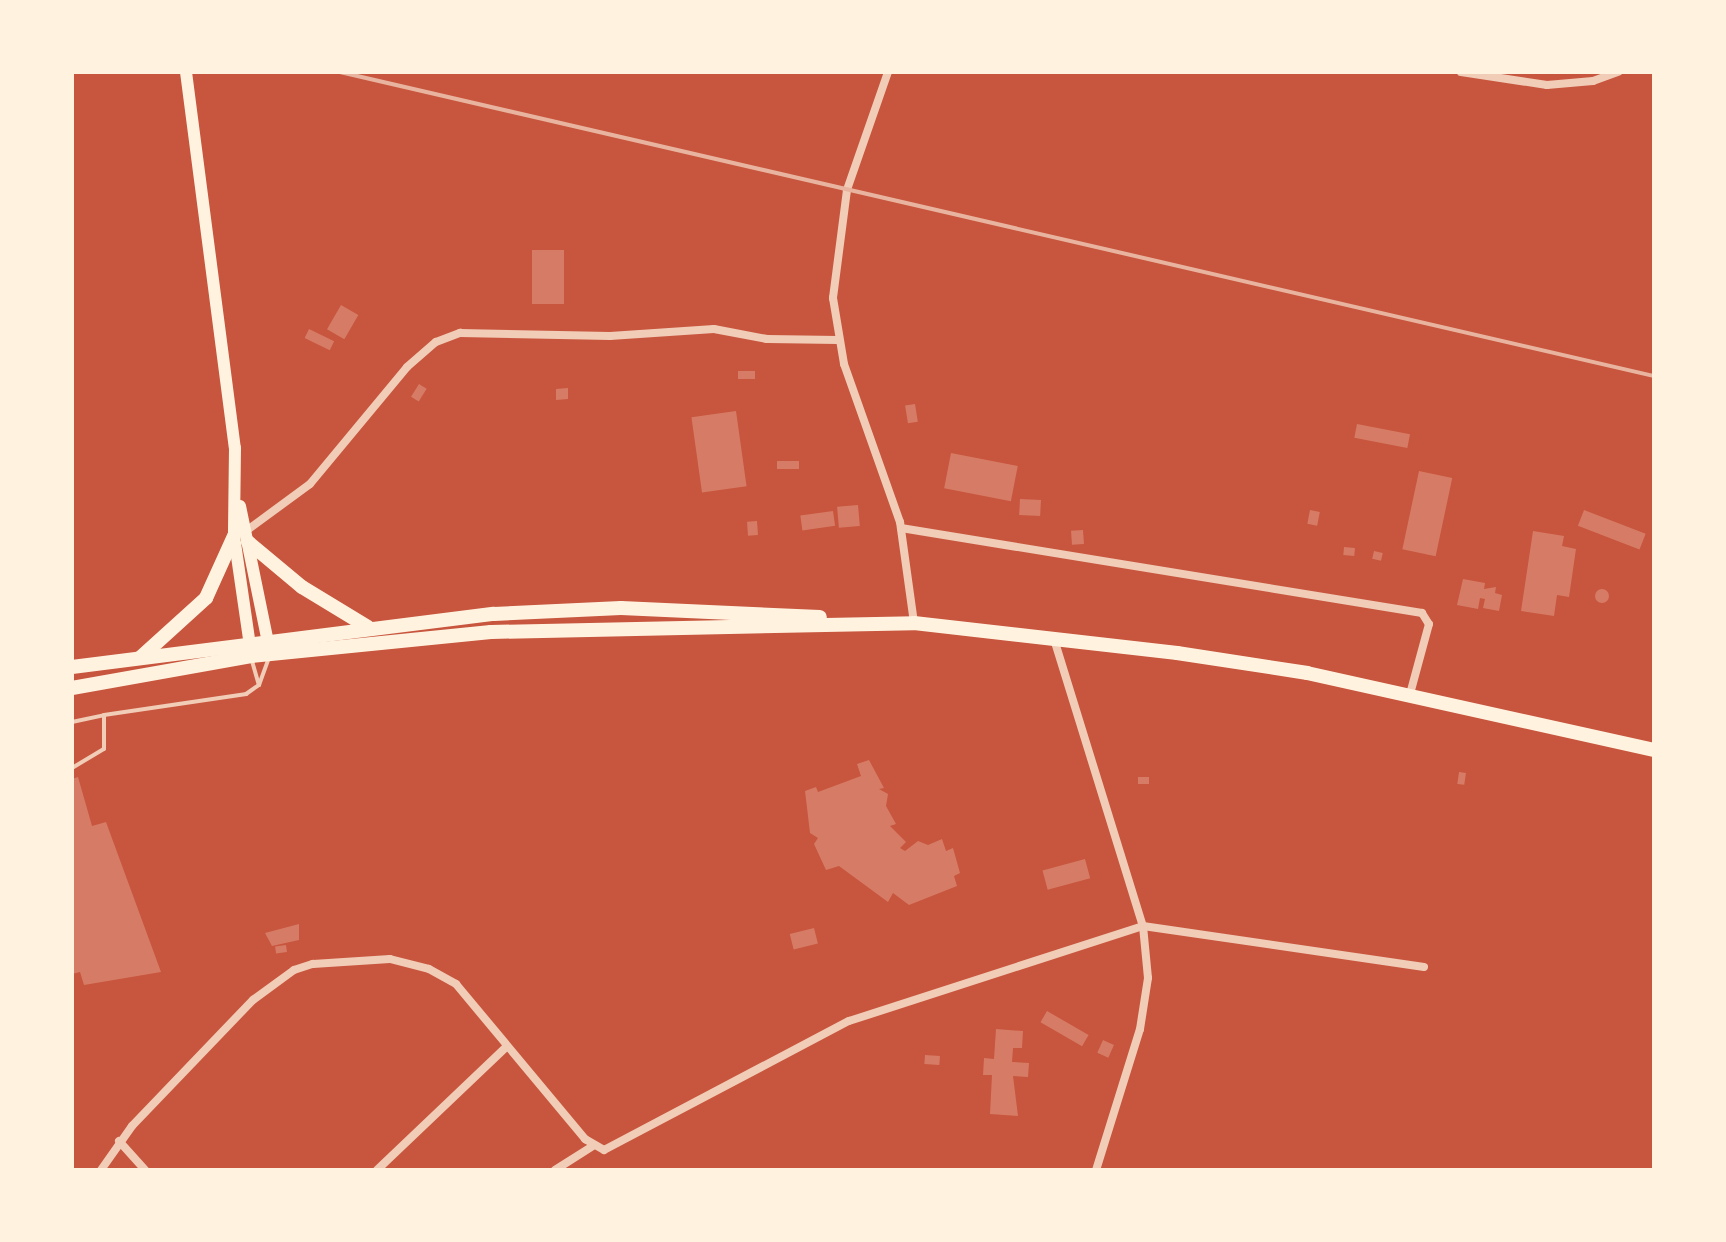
<!DOCTYPE html>
<style>
body{margin:0}
#map{position:relative;width:1726px;height:1242px;overflow:hidden;background:#c8553d;font-family:Cabin,sans-serif}
div>[style]{position:absolute}
.building>*{inset:0;background:#d67c66;transform-origin:0 0}
.round{border-radius:50%}
.service>*{height:4px;margin:-2px;padding:0 2px;transform-origin:2px;border-radius:2px;background:#f1ccb7}
.minor>*{height:8px;margin:-4px;padding:0 4px;transform-origin:4px;border-radius:4px;background:#f1ccb7}
.secondary>*{height:12px;margin:-6px;padding:0 6px;transform-origin:6px;border-radius:6px;background:#fff3e0}
.trunk>*{height:14px;margin:-7px;padding:0 7px;transform-origin:7px;border-radius:7px;background:#fff3e0}
.rail>*{height:4px;margin:-2px;padding:0 2px;transform-origin:2px;border-radius:2px;background:#e9b49f}
span{translate:-50% -50%;white-space:nowrap;text-align:center;line-height:1.15;-webkit-text-stroke:8px #fff3e0;paint-order:stroke}
.frame{position:absolute;inset:0;border:74px solid #fff3e0;pointer-events:none}
</style>
<div id="map">
<div class="building">
<i style="left:532px;top:250px;width:32px;height:54px"></i>
<i style="left:341px;top:305px;width:20px;height:28px;rotate:30deg"></i>
<i style="left:309px;top:329px;width:28px;height:10px;rotate:26deg"></i>
<i style="left:738px;top:371px;width:17px;height:8px"></i>
<i style="left:419px;top:384px;width:9px;height:15px;rotate:32deg"></i>
<i style="clip-path:polygon(568px 388px,568px 399px,556px 400px,556px 389px)"></i>
<i style="left:915px;top:404px;width:18px;height:10px;rotate:81deg"></i>
<i style="left:736px;top:411px;width:76px;height:45px;rotate:82deg"></i>
<i style="left:1357px;top:424px;width:54px;height:14px;rotate:11deg"></i>
<i style="left:951px;top:453px;width:68px;height:36px;rotate:11deg"></i>
<i style="left:777px;top:461px;width:22px;height:8px"></i>
<i style="left:1419px;top:471px;width:34px;height:80px;rotate:12deg"></i>
<i style="left:1020px;top:499px;width:21px;height:16px;rotate:3deg"></i>
<i style="left:858px;top:505px;width:21px;height:21px;rotate:85deg"></i>
<i style="left:1310px;top:510px;width:10px;height:14px;rotate:11deg"></i>
<i style="left:1584px;top:510px;width:66px;height:17px;rotate:21deg"></i>
<i style="left:833px;top:511px;width:15px;height:33px;rotate:82deg"></i>
<i style="left:757px;top:521px;width:14px;height:10px;rotate:86deg"></i>
<i style="left:1083px;top:530px;width:14px;height:12px;rotate:86deg"></i>
<i style="clip-path:polygon(1533px 531px,1564px 536px,1562px 546px,1576px 549px,1569px 597px,1557px 595px,1554px 616px,1521px 611px)"></i>
<i style="left:1344px;top:547px;width:11px;height:8px;rotate:5deg"></i>
<i style="left:1374px;top:551px;width:9px;height:8px;rotate:13deg"></i>
<i style="clip-path:polygon(1463px 579px,1485px 583px,1484px 589px,1496px 587px,1495px 593px,1502px 595px,1499px 611px,1483px 608px,1485px 599px,1480px 598px,1478px 609px,1457px 605px)"></i>
<i class="round" style="left:1595px;top:589px;width:14px;height:14px"></i>
<i style="clip-path:polygon(869px 760px,884px 788px,879px 789px,888px 794px,886px 806px,896px 824px,890px 826px,906px 842px,900px 848px,905px 851px,918px 841px,928px 845px,942px 839px,946px 851px,953px 848px,960px 873px,954px 876px,957px 886px,909px 905px,893px 893px,888px 902px,839px 866px,826px 870px,814px 844px,818px 838px,810px 833px,805px 791px,816px 787px,818px 792px,861px 776px,857px 764px)"></i>
<i style="left:1459px;top:772px;width:7px;height:12px;rotate:8deg"></i>
<i style="clip-path:polygon(78px 777px,92px 826px,106px 822px,161px 972px,84px 985px,80px 972px,72px 974px,72px 779px)"></i>
<i style="left:1149px;top:777px;width:7px;height:11px;rotate:90deg"></i>
<i style="left:1085px;top:859px;width:20px;height:44px;rotate:75deg"></i>
<i style="clip-path:polygon(299px 924px,299px 940px,272px 946px,265px 933px)"></i>
<i style="left:814px;top:928px;width:16px;height:25px;rotate:76deg"></i>
<i style="left:286px;top:945px;width:7px;height:11px;rotate:82deg"></i>
<i style="left:1047px;top:1011px;width:48px;height:13px;rotate:30deg"></i>
<i style="clip-path:polygon(996px 1029px,1023px 1031px,1022px 1048px,1013px 1048px,1012px 1062px,1029px 1063px,1028px 1077px,1013px 1076px,1018px 1116px,990px 1114px,992px 1075px,983px 1075px,984px 1058px,994px 1059px)"></i>
<i style="left:1103px;top:1040px;width:12px;height:14px;rotate:24deg"></i>
<i style="left:925px;top:1055px;width:15px;height:9px;rotate:4deg"></i>
</div>
<div class="service">
<i style="left:252px;top:661px;width:25px;rotate:74deg"></i>
<i style="left:72px;top:722px;width:33px;rotate:-12deg"></i>
<i style="left:72px;top:768px;width:37px;rotate:-31deg"></i>
<i style="left:104px;top:749px;width:34px;rotate:-90deg"></i>
<i style="left:104px;top:715px;width:144px;rotate:-8.4deg"></i>
<i style="left:246px;top:694px;width:16px;rotate:-35deg"></i>
<i style="left:259px;top:685px;width:30px;rotate:-70deg"></i>
</div>
<div class="minor">
<i style="left:888px;top:72px;width:125px;rotate:109.2deg"></i>
<i style="left:847px;top:190px;width:109px;rotate:97.4deg"></i>
<i style="left:833px;top:298px;width:67px;rotate:80.5deg"></i>
<i style="left:844px;top:364px;width:168px;rotate:70.5deg"></i>
<i style="left:900px;top:522px;width:102px;rotate:82.1deg"></i>
<i style="left:1461px;top:72px;width:87px;rotate:8.6deg"></i>
<i style="left:1547px;top:85px;width:46px;rotate:-5deg"></i>
<i style="left:1593px;top:81px;width:27px;rotate:-20deg"></i>
<i style="left:901px;top:528px;width:528px;rotate:9.27deg"></i>
<i style="left:1422px;top:613px;width:13px;rotate:58deg"></i>
<i style="left:1429px;top:624px;width:73px;rotate:105.2deg"></i>
<i style="left:246px;top:531px;width:79px;rotate:-36.3deg"></i>
<i style="left:310px;top:484px;width:152px;rotate:-50.3deg"></i>
<i style="left:407px;top:367px;width:38px;rotate:-41deg"></i>
<i style="left:436px;top:342px;width:26px;rotate:-21deg"></i>
<i style="left:460px;top:333px;width:150px;rotate:1.1deg"></i>
<i style="left:610px;top:336px;width:104px;rotate:-3.9deg"></i>
<i style="left:714px;top:329px;width:54px;rotate:10.7deg"></i>
<i style="left:767px;top:339px;width:71px;rotate:0.8deg"></i>
<i style="left:1054px;top:639px;width:300px;rotate:72.8deg"></i>
<i style="left:1143px;top:926px;width:52px;rotate:84.5deg"></i>
<i style="left:1148px;top:978px;width:52px;rotate:98.9deg"></i>
<i style="left:1140px;top:1029px;width:148px;rotate:107.3deg"></i>
<i style="left:119px;top:1141px;width:39px;rotate:48deg"></i>
<i style="left:101px;top:1170px;width:54px;rotate:-54.8deg"></i>
<i style="left:132px;top:1126px;width:175px;rotate:-46.2deg"></i>
<i style="left:253px;top:1000px;width:51px;rotate:-36.2deg"></i>
<i style="left:294px;top:970px;width:20px;rotate:-18deg"></i>
<i style="left:313px;top:964px;width:77px;rotate:-3.7deg"></i>
<i style="left:390px;top:959px;width:40px;rotate:14.4deg"></i>
<i style="left:429px;top:969px;width:31px;rotate:29deg"></i>
<i style="left:456px;top:984px;width:202px;rotate:50.2deg"></i>
<i style="left:585px;top:1139px;width:22px;rotate:30deg"></i>
<i style="left:604px;top:1150px;width:277px;rotate:-27.8deg"></i>
<i style="left:849px;top:1021px;width:309px;rotate:-17.9deg"></i>
<i style="left:1143px;top:926px;width:284px;rotate:8.3deg"></i>
<i style="left:377px;top:1170px;width:178px;rotate:-43.6deg"></i>
<i style="left:555px;top:1170px;width:45px;rotate:-32.3deg"></i>
</div>
<div class="secondary">
<i style="left:186px;top:72px;width:379px;rotate:82.6deg"></i>
<i style="left:235px;top:448px;width:88px;rotate:90.7deg"></i>
<i style="left:234px;top:536px;width:118px;rotate:81.7deg"></i>
<i style="left:240px;top:506px;width:149px;rotate:78.4deg"></i>
</div>
<div class="trunk">
<i style="left:248px;top:542px;width:70px;rotate:39.8deg"></i>
<i style="left:302px;top:587px;width:77px;rotate:31.2deg"></i>
<i style="left:141px;top:657px;width:88px;rotate:-42.2deg"></i>
<i style="left:206px;top:598px;width:68px;rotate:-65.7deg"></i>
<i style="left:72px;top:667px;width:425px;rotate:-7.2deg"></i>
<i style="left:494px;top:614px;width:127px;rotate:-2.7deg"></i>
<i style="left:621px;top:608px;width:199px;rotate:2.6deg"></i>
<i style="left:72px;top:688px;width:182px;rotate:-10.1deg"></i>
<i style="left:251px;top:656px;width:241px;rotate:-5.7deg"></i>
<i style="left:491px;top:632px;width:423px;rotate:-1.2deg"></i>
<i style="left:914px;top:623px;width:265px;rotate:6.5deg"></i>
<i style="left:1177px;top:653px;width:132px;rotate:8.7deg"></i>
<i style="left:1307px;top:673px;width:355px;rotate:12.5deg"></i>
</div>
<div class="rail">
<i style="left:340px;top:72px;width:1349px;rotate:13.03deg"></i>
</div>
<div class="frame"></div>
</div>
